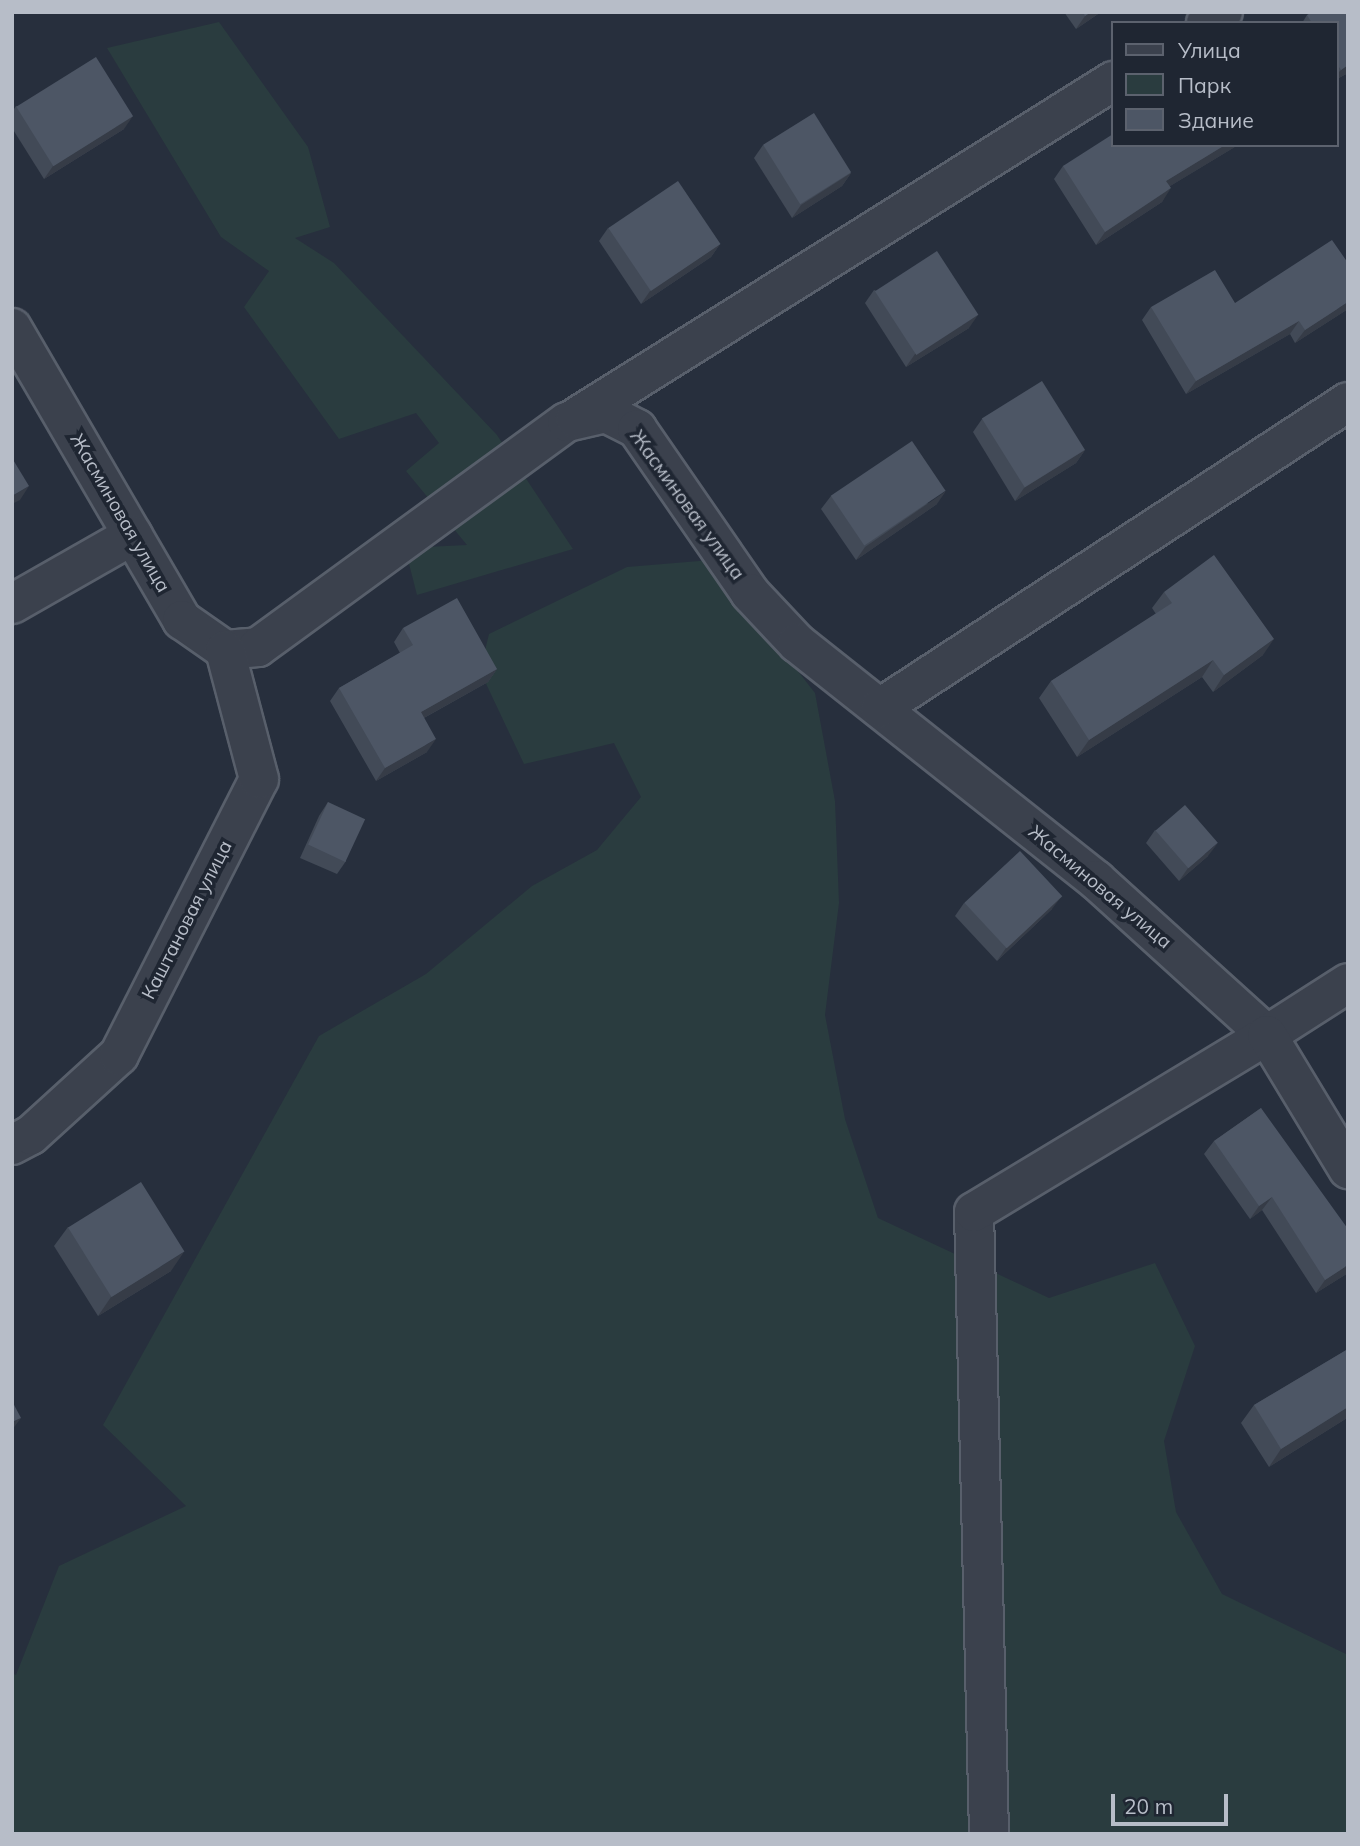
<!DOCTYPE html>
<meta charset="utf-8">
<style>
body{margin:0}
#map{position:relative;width:1360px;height:1846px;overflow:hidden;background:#272f3d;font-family:Mulish,sans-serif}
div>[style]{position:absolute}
.green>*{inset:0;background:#2a3c3f}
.roads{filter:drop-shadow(2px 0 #585f6b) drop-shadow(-2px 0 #585f6b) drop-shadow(0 2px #585f6b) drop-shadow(0 -2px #585f6b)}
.minor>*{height:38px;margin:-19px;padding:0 19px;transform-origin:19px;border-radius:19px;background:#3b414d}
.wall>*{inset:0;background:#424a57}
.shaded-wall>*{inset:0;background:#363c47}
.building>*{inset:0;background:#4d5665;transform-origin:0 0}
span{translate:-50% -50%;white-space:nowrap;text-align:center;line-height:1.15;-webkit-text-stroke:7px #1f2632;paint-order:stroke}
.street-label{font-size:19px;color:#b7bdc8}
.frame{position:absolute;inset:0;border:14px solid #b7bdc8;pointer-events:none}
.legend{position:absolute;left:1111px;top:21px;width:228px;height:126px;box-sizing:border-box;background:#1f2632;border:2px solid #5c626e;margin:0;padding:9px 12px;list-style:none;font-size:21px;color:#b7bdc8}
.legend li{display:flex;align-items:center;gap:14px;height:35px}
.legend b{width:35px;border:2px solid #5c626e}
.scale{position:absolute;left:1111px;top:1794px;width:117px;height:32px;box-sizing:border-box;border:4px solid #b7bdc8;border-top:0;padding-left:9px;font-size:21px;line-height:24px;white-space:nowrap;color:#b7bdc8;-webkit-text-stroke:5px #1f2632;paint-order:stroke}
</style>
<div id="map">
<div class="green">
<i style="clip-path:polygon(219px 22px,308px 147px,330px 227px,295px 238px,334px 263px,497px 435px,573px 549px,417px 595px,405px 548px,467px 545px,406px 471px,439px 443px,416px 413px,339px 439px,244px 307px,269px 271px,221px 237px,107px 48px)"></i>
<i style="clip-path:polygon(711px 560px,815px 693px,835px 801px,839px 903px,825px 1015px,845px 1119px,878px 1218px,1049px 1298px,1155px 1263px,1195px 1346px,1164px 1441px,1176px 1512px,1222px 1594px,1348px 1655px,1348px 1834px,12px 1834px,12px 1673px,16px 1675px,59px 1566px,186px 1506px,103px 1425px,319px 1036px,426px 974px,532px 886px,597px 850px,641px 797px,614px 743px,524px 764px,480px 671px,489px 634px,627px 567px)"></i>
</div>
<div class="roads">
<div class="minor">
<i style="left:1206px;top:23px;width:20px;rotate:-33deg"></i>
<i style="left:12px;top:328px;width:338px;rotate:59.8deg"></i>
<i style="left:182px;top:620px;width:52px;rotate:34.9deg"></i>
<i style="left:225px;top:650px;width:33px;rotate:-5deg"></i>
<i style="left:258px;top:647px;width:382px;rotate:-36.1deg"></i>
<i style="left:567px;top:422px;width:40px;rotate:-13deg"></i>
<i style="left:606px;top:413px;width:35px;rotate:27deg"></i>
<i style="left:637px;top:429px;width:199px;rotate:55.4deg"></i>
<i style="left:750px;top:593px;width:69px;rotate:46.8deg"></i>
<i style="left:797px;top:643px;width:382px;rotate:38.4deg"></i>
<i style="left:1096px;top:880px;width:231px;rotate:42.2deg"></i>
<i style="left:1267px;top:1035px;width:96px;rotate:-32.7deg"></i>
<i style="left:575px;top:418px;width:635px;rotate:-32.06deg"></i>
<i style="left:12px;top:604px;width:139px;rotate:-29.7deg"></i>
<i style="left:880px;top:708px;width:559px;rotate:-33.18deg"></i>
<i style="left:12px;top:1145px;width:21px;rotate:-28deg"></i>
<i style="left:31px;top:1135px;width:119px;rotate:-42.3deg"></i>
<i style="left:119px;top:1055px;width:309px;rotate:-63.1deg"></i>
<i style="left:259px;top:779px;width:133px;rotate:-104.8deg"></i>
<i style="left:989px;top:1834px;width:622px;rotate:-91.38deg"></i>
<i style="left:974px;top:1212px;width:342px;rotate:-31.1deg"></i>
<i style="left:1267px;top:1035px;width:157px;rotate:58.8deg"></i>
</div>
</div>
<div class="wall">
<i style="clip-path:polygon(1064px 12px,1101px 12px,1076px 29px)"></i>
<i style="clip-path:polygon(1313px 12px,1348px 12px,1348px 73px,1337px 79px,1337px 23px,1302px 23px,1307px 15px)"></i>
<i style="clip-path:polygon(16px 106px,124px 129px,44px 179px,12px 128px,12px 112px)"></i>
<i style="clip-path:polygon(763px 145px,851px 173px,842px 186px,792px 218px,754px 158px)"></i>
<i style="clip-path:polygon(1113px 145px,1238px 145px,1170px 186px,1162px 202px,1096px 245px,1054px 179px,1063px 166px)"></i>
<i style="clip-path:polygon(608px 228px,720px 244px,711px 257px,641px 304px,599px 241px)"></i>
<i style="clip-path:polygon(874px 290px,969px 328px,906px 367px,865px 303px)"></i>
<i style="clip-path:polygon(1235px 303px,1348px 309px,1295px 343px,1290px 334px,1186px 394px,1142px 320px,1151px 307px)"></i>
<i style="clip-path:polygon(982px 419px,1085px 450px,1076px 463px,1015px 501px,973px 432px)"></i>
<i style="clip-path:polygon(831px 496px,937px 504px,856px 560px,821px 509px)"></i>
<i style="clip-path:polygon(1164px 592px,1263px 655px,1213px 692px,1202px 677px,1077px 757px,1039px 698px,1051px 681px,1156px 614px,1152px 608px)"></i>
<i style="clip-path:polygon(403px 628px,497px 669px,488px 682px,424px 718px,427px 752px,376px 781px,330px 701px,339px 688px,400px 653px,394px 642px)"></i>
<i style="clip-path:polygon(328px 802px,346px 861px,337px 874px,300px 858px,319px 816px)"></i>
<i style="clip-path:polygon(1155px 830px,1208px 856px,1179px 881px,1146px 843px)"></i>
<i style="clip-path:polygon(964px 903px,1052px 909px,997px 961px,955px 916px)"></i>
<i style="clip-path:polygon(1261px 1108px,1348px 1273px,1316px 1293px,1262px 1210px,1250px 1219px,1204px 1154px,1214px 1141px)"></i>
<i style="clip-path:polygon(68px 1227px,171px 1271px,98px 1316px,54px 1246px)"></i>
<i style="clip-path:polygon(1348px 1349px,1348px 1419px,1347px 1418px,1269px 1467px,1241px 1423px,1254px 1405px)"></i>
</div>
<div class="shaded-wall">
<i style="clip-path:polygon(1091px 12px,1101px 12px,1076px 29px,1085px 16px)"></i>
<i style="clip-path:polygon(1348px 65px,1348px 73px,1337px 79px,1337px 74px,1341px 70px)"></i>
<i style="clip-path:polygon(133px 116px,124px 129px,44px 179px,53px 166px)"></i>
<i style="clip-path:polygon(1225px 145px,1238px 145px,1157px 194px,1166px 181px)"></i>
<i style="clip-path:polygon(851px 173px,842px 186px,792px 218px,801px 205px)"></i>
<i style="clip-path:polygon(1171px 188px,1162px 202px,1096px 245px,1105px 232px)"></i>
<i style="clip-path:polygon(720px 244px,711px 257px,641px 304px,650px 291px)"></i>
<i style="clip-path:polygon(1348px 302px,1348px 309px,1295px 343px,1305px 330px)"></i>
<i style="clip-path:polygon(978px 315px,969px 328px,906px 367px,915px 354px)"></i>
<i style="clip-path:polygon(1299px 321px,1290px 334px,1186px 394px,1196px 381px)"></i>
<i style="clip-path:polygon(1085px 450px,1076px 463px,1015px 501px,1024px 488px)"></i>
<i style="clip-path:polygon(29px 486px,20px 500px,12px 504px,12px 496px)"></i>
<i style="clip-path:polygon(946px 491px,937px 504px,856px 560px,865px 547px)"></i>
<i style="clip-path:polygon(1274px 639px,1263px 655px,1213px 692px,1224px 675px)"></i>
<i style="clip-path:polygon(1213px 660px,1202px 677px,1077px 757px,1089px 740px)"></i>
<i style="clip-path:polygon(497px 669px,488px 682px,411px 725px,421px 712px)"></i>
<i style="clip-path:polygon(436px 739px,427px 752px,376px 781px,385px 768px)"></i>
<i style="clip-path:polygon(1218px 843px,1208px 856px,1179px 881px,1188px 868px)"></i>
<i style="clip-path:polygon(1062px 896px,1052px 909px,997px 961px,1006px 948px)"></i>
<i style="clip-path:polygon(1272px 1197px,1262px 1210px,1250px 1219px,1259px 1206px)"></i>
<i style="clip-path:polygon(184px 1252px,171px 1271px,98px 1316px,111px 1297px)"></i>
<i style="clip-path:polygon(1348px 1265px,1348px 1273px,1316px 1293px,1325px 1280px)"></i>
<i style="clip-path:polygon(1348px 1407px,1347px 1418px,1269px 1467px,1281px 1449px)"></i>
<i style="clip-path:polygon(21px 1418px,12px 1430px,12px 1422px)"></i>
</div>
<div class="building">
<i style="clip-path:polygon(1083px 12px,1091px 12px,1085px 16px)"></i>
<i style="clip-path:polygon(1313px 12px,1348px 12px,1348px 65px,1341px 70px,1337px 64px,1337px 23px,1312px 23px,1307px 15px)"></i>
<i style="left:96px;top:57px;width:70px;height:94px;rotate:58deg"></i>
<i style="left:814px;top:113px;width:70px;height:60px;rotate:58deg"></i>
<i style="clip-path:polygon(1113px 134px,1113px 145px,1225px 145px,1166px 181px,1171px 188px,1105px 232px,1063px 166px)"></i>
<i style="left:678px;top:181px;width:76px;height:84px;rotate:56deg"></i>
<i style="clip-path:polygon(1332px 240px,1348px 263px,1348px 302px,1305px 330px,1299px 321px,1196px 381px,1151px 307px,1215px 270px,1235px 303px)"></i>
<i style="left:937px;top:251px;width:76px;height:74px;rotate:57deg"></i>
<i style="left:1042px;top:381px;width:81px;height:71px;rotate:58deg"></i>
<i style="left:912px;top:441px;width:60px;height:98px;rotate:56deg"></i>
<i style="clip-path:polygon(12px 458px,29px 486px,12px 496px)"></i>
<i style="clip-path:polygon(1214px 555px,1274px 639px,1224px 675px,1213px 660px,1089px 740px,1051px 681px,1172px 603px,1164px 592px)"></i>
<i style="clip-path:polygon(457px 598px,497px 669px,421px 712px,436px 739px,385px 768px,339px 688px,413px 645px,403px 628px)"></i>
<i style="left:328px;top:802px;width:41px;height:47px;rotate:25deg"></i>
<i style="left:1185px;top:805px;width:50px;height:39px;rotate:49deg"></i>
<i style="left:1020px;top:851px;width:62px;height:76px;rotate:47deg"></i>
<i style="clip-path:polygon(1261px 1108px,1348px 1229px,1348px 1265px,1325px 1280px,1272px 1197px,1259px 1206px,1214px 1141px)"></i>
<i style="left:141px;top:1182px;width:82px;height:86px;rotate:58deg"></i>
<i style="clip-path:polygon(1348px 1349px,1348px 1407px,1281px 1449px,1254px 1405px)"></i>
<i style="clip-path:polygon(12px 1401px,21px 1418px,12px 1422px)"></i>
</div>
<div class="street-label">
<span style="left:687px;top:505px;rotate:54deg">Жасминовая улица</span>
<span style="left:120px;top:513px;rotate:60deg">Жасминовая улица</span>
<span style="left:1100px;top:887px;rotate:40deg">Жасминовая улица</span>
<span style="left:187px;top:920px;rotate:-63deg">Каштановая улица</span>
</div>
<div class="frame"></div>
<ul class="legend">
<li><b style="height:9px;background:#3b414d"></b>Улица</li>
<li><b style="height:19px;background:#2a3c3f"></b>Парк</li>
<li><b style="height:19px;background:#4d5665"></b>Здание</li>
</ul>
<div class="scale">20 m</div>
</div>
